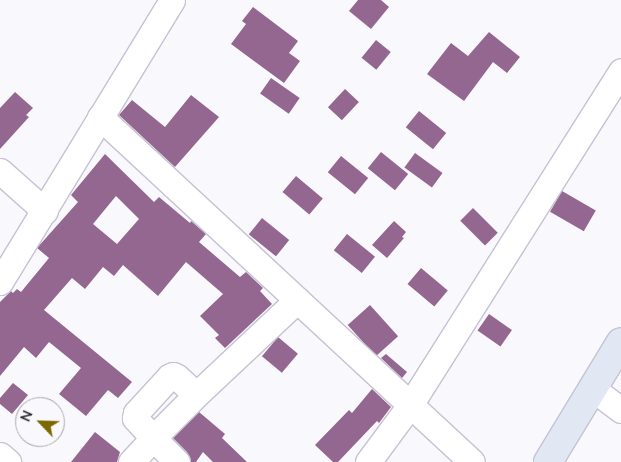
<!DOCTYPE html>
<style>
body{margin:0}
#map{position:relative;width:621px;height:462px;overflow:hidden;background:#f9f8fc;font-family:"Nunito Sans",sans-serif}
div>[style]{position:absolute}
.building>*{inset:0;background:#946790;transform-origin:0 0}
.roads{filter:drop-shadow(1px 0 #c6c2d4) drop-shadow(-1px 0 #c6c2d4) drop-shadow(0 1px #c6c2d4) drop-shadow(0 -1px #c6c2d4)}
.minor>*{height:25px;margin:-12.5px;padding:0 12.5px;transform-origin:12.5px;border-radius:12.5px;background:#fff}
.major>*{height:28px;margin:-14px;padding:0 14px;transform-origin:14px;border-radius:14px;background:#e1e8f4}
span{translate:-50% -50%;white-space:nowrap;text-align:center;line-height:1.15;-webkit-text-stroke:4px #f9f8fc;paint-order:stroke}
.north{position:absolute;left:15px;top:397px;width:50px;height:50px;box-sizing:border-box;background:#f9f8fc;border:1px solid #a7a6ab;border-radius:50%;rotate:294deg;font-size:14px;font-weight:700;line-height:20px;text-align:center;color:#2c2b32}
.north::after{content:'';display:block;margin:auto;width:18px;height:22px;background:#7b6900;clip-path:polygon(50% 0,100% 100%,50% 72%,0 100%)}
</style>
<div id="map">
<div class="building">
<i style="clip-path:polygon(358px 0,381px 0,389px 7px,371px 29px,349px 11px)"></i>
<i style="clip-path:polygon(253px 7px,298px 41px,289px 53px,300px 61px,284px 83px,231px 44px,246px 24px,242px 21px)"></i>
<i style="clip-path:polygon(489px 32px,520px 57px,507px 73px,493px 62px,464px 101px,427px 74px,451px 43px,468px 56px)"></i>
<i style="left:376px;top:40px;width:19px;height:23px;rotate:39deg"></i>
<i style="left:271px;top:78px;width:35px;height:19px;rotate:35deg"></i>
<i style="left:345px;top:89px;width:19px;height:25px;rotate:43deg"></i>
<i style="clip-path:polygon(15px 92px,33px 108px,26px 115px,29px 117px,0 149px,0 108px)"></i>
<i style="clip-path:polygon(191px 95px,219px 117px,175px 167px,119px 115px,132px 100px,165px 127px)"></i>
<i style="left:419px;top:111px;width:35px;height:21px;rotate:39deg"></i>
<i style="left:381px;top:152px;width:35px;height:21px;rotate:39deg"></i>
<i style="left:415px;top:153px;width:34px;height:18px;rotate:36deg"></i>
<i style="clip-path:polygon(evenodd,105px 154px,154px 202px,159px 197px,190px 223px,191px 221px,206px 234px,199px 242px,240px 277px,246px 272px,263px 288px,260px 291px,272px 304px,225px 348px,215px 338px,219px 335px,200px 316px,223px 294px,186px 262px,158px 296px,123px 265px,114px 276px,103px 267px,85px 289px,72px 278px,44px 310px,132px 382px,118px 398px,108px 390px,86px 416px,59px 394px,81px 368px,49px 342px,36px 358px,24px 347px,0 376px,0 302px,11px 291px,13px 293px,17px 289px,21px 292px,49px 258px,37px 248px,78px 202px,71px 195px,105px 154px,116px 196px,139px 219px,117px 244px,93px 224px,116px 196px)"></i>
<i style="left:341px;top:156px;width:35px;height:21px;rotate:39deg"></i>
<i style="left:296px;top:176px;width:35px;height:21px;rotate:40deg"></i>
<i style="left:562px;top:191px;width:39px;height:24px;rotate:30deg"></i>
<i style="left:473px;top:208px;width:35px;height:18px;rotate:45deg"></i>
<i style="left:262px;top:218px;width:35px;height:21px;rotate:39deg"></i>
<i style="clip-path:polygon(394px 221px,406px 232px,402px 237px,404px 238px,387px 258px,372px 245px)"></i>
<i style="left:347px;top:234px;width:36px;height:21px;rotate:39deg"></i>
<i style="left:421px;top:268px;width:35px;height:21px;rotate:40deg"></i>
<i style="left:370px;top:305px;width:42px;height:30px;rotate:48deg"></i>
<i style="left:489px;top:314px;width:28px;height:20px;rotate:35deg"></i>
<i style="left:278px;top:337px;width:26px;height:25px;rotate:40deg"></i>
<i style="clip-path:polygon(386px 354px,407px 372px,402px 378px,381px 358px)"></i>
<i style="clip-path:polygon(13px 383px,28px 395px,12px 414px,0 404px,0 398px)"></i>
<i style="clip-path:polygon(372px 389px,391px 407px,379px 423px,377px 421px,338px 462px,333px 462px,315px 445px,349px 410px,352px 413px)"></i>
<i style="clip-path:polygon(199px 412px,225px 434px,222px 438px,247px 462px,213px 462px,203px 452px,196px 462px,191px 462px,187px 452px,173px 438px)"></i>
<i style="clip-path:polygon(95px 432px,120px 452px,117px 462px,71px 462px)"></i>
</div>
<div class="roads">
<div class="minor">
<i style="left:100px;top:117px;width:507px;rotate:42.84deg"></i>
<i style="left:0;top:171px;width:60px;rotate:41.6deg"></i>
<i style="left:0;top:282px;width:330px;rotate:-58.6deg"></i>
<i style="left:593px;top:389px;width:35px;rotate:37deg"></i>
<i style="left:0;top:455px;width:11px;rotate:41deg"></i>
<i style="left:131px;top:462px;width:33px;rotate:-47deg"></i>
<i style="left:153px;top:438px;width:27px;rotate:-132deg"></i>
<i style="left:135px;top:418px;width:5px;rotate:-79deg"></i>
<i style="left:136px;top:413px;width:49px;rotate:-47.5deg"></i>
<i style="left:169px;top:377px;width:4px;rotate:-27deg"></i>
<i style="left:173px;top:375px;width:4px;rotate:27deg"></i>
<i style="left:177px;top:377px;width:26px;rotate:43deg"></i>
<i style="left:196px;top:395px;width:139px;rotate:-43.2deg"></i>
<i style="left:177px;top:462px;width:34px;rotate:-135deg"></i>
<i style="left:153px;top:438px;width:61px;rotate:-45deg"></i>
<i style="left:368px;top:462px;width:71px;rotate:-53.6deg"></i>
<i style="left:410px;top:405px;width:395px;rotate:-57.7deg"></i>
</div>
<div class="major">
<i style="left:548px;top:462px;width:140px;rotate:-58.7deg"></i>
</div>
</div>
<div class="north">N</div>
</div>
